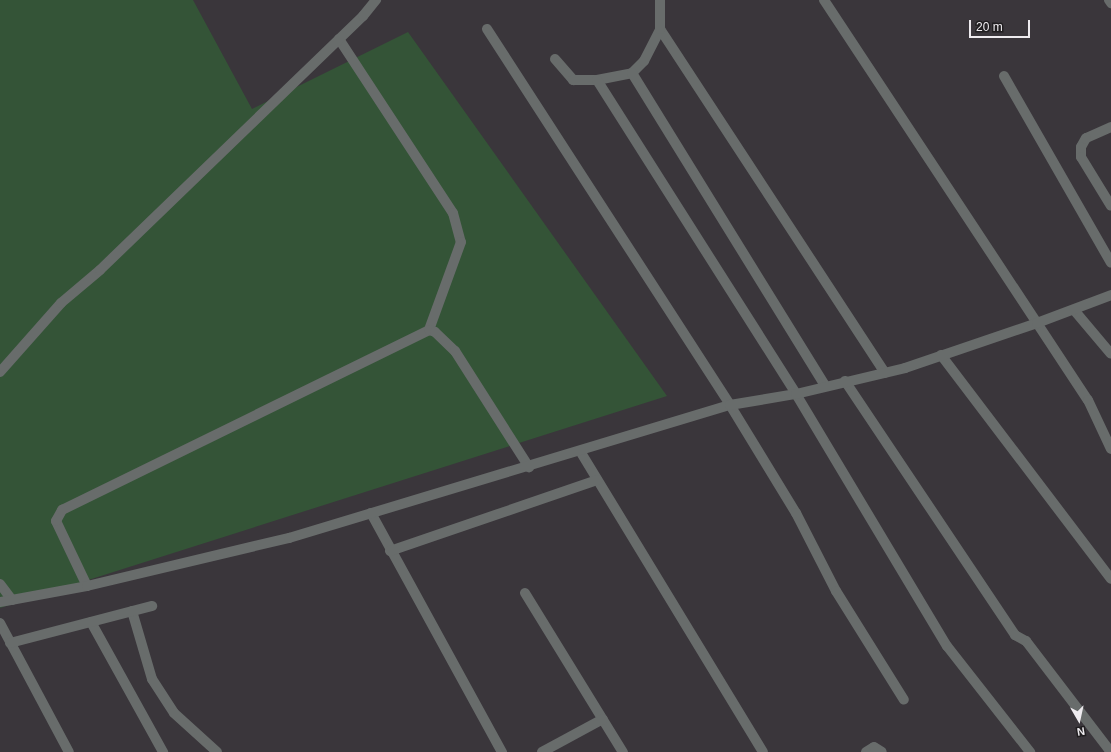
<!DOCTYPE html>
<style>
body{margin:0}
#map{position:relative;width:1111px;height:752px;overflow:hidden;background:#3a363b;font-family:Helvetica,sans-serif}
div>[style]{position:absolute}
.green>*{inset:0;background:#345437}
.minor>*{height:10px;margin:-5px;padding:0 5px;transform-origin:5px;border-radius:5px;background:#686c6b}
span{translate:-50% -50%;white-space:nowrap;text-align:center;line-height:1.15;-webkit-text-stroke:3px #201e20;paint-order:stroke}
.north{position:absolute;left:1059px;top:700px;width:40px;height:40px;-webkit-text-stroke:3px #201e20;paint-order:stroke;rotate:171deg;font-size:11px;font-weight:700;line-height:16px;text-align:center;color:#eeebef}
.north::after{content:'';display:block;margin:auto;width:14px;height:18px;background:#eeebef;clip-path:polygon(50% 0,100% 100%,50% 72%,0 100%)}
.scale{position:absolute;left:969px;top:20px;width:61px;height:18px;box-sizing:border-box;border:2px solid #eeebef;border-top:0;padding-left:5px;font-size:12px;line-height:14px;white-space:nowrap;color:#eeebef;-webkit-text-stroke:3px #201e20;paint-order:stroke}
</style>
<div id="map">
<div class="green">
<i style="clip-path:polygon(0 0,193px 0,252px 109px,408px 32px,667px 396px,0 608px)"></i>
</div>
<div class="minor">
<i style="left:824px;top:0;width:479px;rotate:56.6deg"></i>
<i style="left:1088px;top:400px;width:54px;rotate:64.9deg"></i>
<i style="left:1109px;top:0;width:4px;rotate:56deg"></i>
<i style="left:487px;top:29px;width:448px;rotate:57.1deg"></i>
<i style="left:730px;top:405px;width:127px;rotate:58.6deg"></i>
<i style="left:796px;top:513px;width:88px;rotate:62.9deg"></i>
<i style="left:836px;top:591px;width:128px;rotate:58deg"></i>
<i style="left:660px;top:29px;width:411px;rotate:56.8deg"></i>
<i style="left:339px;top:39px;width:208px;rotate:56.8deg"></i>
<i style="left:453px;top:213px;width:30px;rotate:75deg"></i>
<i style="left:461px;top:242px;width:94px;rotate:110deg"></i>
<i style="left:555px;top:59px;width:28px;rotate:49deg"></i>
<i style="left:573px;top:80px;width:24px"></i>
<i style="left:597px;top:80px;width:36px;rotate:-11deg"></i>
<i style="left:632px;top:73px;width:17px;rotate:-45deg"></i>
<i style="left:644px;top:61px;width:36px;rotate:-63deg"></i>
<i style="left:660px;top:29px;width:29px;rotate:-90deg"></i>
<i style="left:632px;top:73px;width:367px;rotate:58.3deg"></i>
<i style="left:1004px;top:76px;width:215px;rotate:60.2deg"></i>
<i style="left:597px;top:80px;width:372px;rotate:57.6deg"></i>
<i style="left:796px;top:394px;width:294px;rotate:59.1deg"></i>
<i style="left:947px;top:646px;width:135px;rotate:51.9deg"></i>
<i style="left:1111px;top:127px;width:27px;rotate:156deg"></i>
<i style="left:1086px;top:138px;width:10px;rotate:119deg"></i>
<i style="left:1081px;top:147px;width:10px;rotate:90deg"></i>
<i style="left:1081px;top:157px;width:57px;rotate:58.5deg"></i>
<i style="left:1074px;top:310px;width:57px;rotate:49.9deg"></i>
<i style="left:941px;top:355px;width:281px;rotate:52.8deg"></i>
<i style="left:0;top:372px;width:92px;rotate:-48.5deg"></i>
<i style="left:61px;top:303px;width:51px;rotate:-40.2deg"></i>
<i style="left:100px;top:270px;width:366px;rotate:-44deg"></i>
<i style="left:363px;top:16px;width:21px;rotate:-51deg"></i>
<i style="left:845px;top:381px;width:306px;rotate:56.2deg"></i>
<i style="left:1015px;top:635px;width:13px;rotate:29deg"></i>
<i style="left:1026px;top:641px;width:140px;rotate:52.6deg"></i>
<i style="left:580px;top:451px;width:352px;rotate:58.7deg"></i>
<i style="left:371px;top:513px;width:273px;rotate:61.3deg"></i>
<i style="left:390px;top:551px;width:219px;rotate:-18.9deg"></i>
<i style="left:0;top:584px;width:20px;rotate:53deg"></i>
<i style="left:87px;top:586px;width:72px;rotate:-115.5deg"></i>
<i style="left:56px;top:521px;width:13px;rotate:-61deg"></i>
<i style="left:62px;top:510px;width:409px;rotate:-26.1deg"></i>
<i style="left:429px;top:330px;width:6px;rotate:18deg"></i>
<i style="left:435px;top:332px;width:28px;rotate:44deg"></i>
<i style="left:455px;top:351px;width:138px;rotate:57.5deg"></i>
<i style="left:525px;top:593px;width:187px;rotate:58.4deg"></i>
<i style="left:0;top:602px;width:88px;rotate:-10.4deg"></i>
<i style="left:87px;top:586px;width:208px;rotate:-13.4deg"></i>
<i style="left:289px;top:538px;width:461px;rotate:-16.8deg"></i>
<i style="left:730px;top:405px;width:67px;rotate:-9.5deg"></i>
<i style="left:796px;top:394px;width:112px;rotate:-13.4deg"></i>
<i style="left:905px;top:368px;width:139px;rotate:-18.8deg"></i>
<i style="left:1037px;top:323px;width:79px;rotate:-20.7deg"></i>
<i style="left:132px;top:611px;width:71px;rotate:73.6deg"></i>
<i style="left:152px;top:679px;width:40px;rotate:57.1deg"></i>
<i style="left:174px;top:713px;width:58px;rotate:42.2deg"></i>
<i style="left:91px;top:622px;width:149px;rotate:61deg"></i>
<i style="left:0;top:623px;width:146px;rotate:61.9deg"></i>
<i style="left:10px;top:643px;width:147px;rotate:-14.6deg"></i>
<i style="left:542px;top:752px;width:69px;rotate:-28.4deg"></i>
<i style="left:866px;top:752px;width:9px;rotate:-32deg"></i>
<i style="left:874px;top:747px;width:9px;rotate:32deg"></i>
</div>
<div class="north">N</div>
<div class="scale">20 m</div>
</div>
